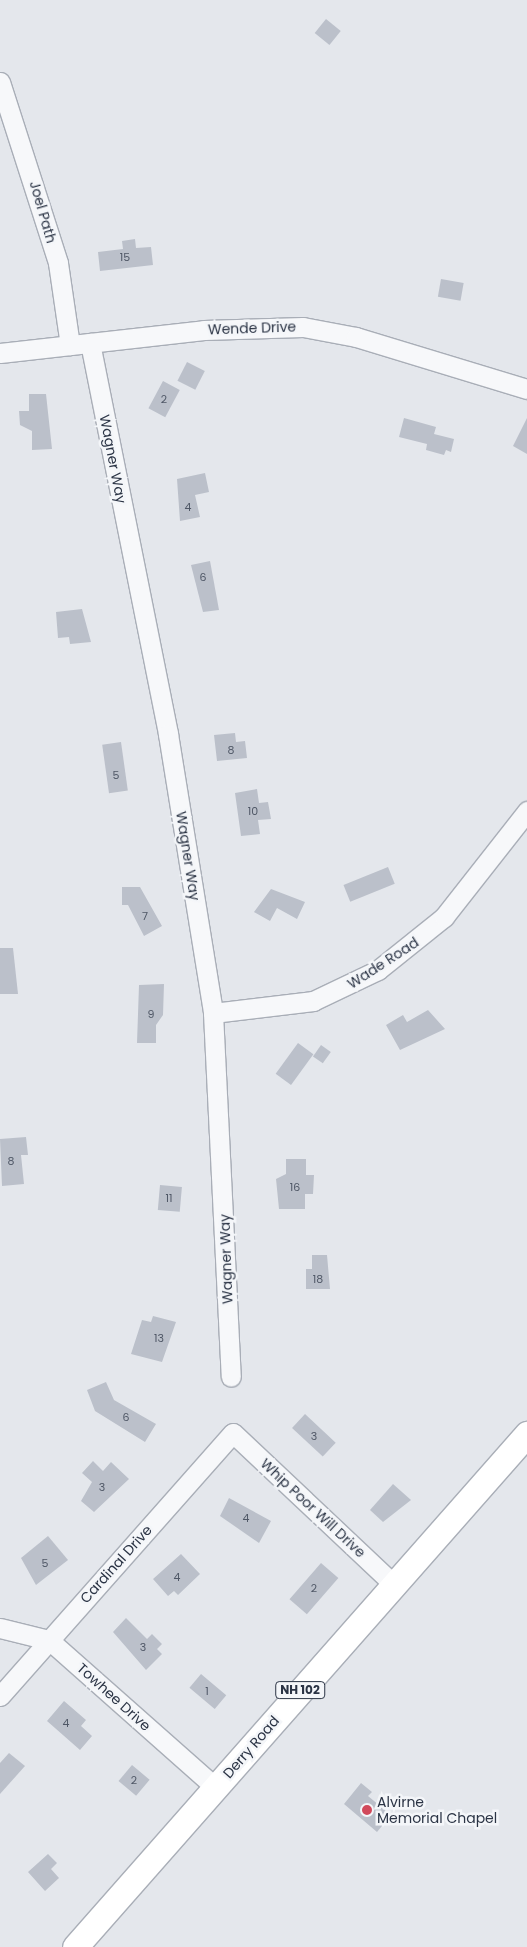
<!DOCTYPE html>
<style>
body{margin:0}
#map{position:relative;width:527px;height:1947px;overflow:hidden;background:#e4e7ec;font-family:Poppins,sans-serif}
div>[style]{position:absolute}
.building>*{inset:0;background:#bbc0ca;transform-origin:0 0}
.roads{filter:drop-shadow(1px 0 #a9aeb7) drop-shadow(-1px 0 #a9aeb7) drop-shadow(0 1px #a9aeb7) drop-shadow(0 -1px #a9aeb7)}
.minor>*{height:19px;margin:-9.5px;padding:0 9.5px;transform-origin:9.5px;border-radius:9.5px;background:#f7f8fa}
.major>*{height:25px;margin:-12.5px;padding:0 12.5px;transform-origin:12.5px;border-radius:12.5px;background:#fff}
.dots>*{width:14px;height:14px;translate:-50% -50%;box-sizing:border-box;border:2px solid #f4f6f9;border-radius:50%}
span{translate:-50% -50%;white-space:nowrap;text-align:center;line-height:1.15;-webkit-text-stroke:5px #f4f6f9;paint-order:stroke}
.number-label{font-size:11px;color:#4f5766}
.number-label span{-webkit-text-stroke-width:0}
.shield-label span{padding:1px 4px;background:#f4f6f9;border:1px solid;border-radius:4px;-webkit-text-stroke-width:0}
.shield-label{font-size:12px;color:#2b3445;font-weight:700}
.street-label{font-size:14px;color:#2b3445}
.poi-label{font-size:14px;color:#2b3445}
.left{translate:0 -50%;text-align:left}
</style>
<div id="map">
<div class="building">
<i style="left:326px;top:19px;width:19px;height:18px;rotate:39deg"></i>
<i style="clip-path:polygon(135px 239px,136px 248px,151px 247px,153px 265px,100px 271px,98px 252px,123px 249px,122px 241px)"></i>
<i style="left:441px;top:279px;width:23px;height:18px;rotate:10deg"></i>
<i style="left:187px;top:362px;width:20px;height:21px;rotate:27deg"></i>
<i style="left:163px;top:381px;width:19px;height:31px;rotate:28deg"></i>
<i style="clip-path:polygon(29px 394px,46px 394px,52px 449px,32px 450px,32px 431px,20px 425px,19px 411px,29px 411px)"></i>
<i style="clip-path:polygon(404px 418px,436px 427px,434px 434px,454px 439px,451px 452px,446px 450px,444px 455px,426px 450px,427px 444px,399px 437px)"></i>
<i style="clip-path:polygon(527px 418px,527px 454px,513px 446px)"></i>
<i style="clip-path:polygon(205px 473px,209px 492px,195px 495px,200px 517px,180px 521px,177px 479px)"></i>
<i style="clip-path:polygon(210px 561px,219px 610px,203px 612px,191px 565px)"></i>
<i style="clip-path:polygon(82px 609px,91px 642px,70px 644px,69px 637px,58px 638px,56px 612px)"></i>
<i style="clip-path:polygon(235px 733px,236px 742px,245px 741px,247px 758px,217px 761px,214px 735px)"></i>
<i style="left:121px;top:742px;width:49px;height:19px;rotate:82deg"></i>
<i style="clip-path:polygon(257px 789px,259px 803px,268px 802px,271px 819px,258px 820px,260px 834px,241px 836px,235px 793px)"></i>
<i style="left:388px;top:867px;width:18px;height:48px;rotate:68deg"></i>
<i style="clip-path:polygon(122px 887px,140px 887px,162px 926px,144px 936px,128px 905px,122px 905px)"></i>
<i style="clip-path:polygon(271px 889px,305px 902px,297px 919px,277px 908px,270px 921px,254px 912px)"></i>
<i style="clip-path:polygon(0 948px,13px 948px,18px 994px,0 994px)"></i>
<i style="clip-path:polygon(164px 984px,163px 1015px,156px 1025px,156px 1043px,137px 1043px,139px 985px)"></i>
<i style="clip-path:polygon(428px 1010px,445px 1029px,400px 1050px,386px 1025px,403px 1015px,407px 1022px)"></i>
<i style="left:298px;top:1043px;width:19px;height:38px;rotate:36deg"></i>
<i style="left:321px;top:1045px;width:12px;height:14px;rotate:35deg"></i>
<i style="clip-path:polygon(26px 1137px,28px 1155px,21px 1155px,24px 1184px,2px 1186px,0 1139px)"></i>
<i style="clip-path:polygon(286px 1159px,306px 1159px,306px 1175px,314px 1175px,313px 1194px,305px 1194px,305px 1209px,279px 1209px,276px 1179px,286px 1174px)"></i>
<i style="left:160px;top:1185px;width:22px;height:25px;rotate:5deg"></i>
<i style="clip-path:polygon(312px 1255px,327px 1255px,330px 1289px,306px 1289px,306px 1269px,312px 1269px)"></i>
<i style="clip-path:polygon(153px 1316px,176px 1322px,162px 1362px,131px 1354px,142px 1320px,151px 1322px)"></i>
<i style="clip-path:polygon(106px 1382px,114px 1400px,156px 1424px,145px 1442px,95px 1411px,87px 1390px)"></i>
<i style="left:305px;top:1414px;width:42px;height:19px;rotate:43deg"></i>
<i style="clip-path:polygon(93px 1461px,103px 1471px,111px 1462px,129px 1479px,94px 1512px,81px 1501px,92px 1482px,82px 1473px)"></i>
<i style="clip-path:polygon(393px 1484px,411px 1500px,383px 1522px,370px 1510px)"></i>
<i style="clip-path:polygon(229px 1498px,271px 1521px,259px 1543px,220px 1516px)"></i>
<i style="clip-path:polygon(48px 1536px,68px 1560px,36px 1585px,21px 1558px)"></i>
<i style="clip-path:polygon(181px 1554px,200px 1574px,178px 1595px,174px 1591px,168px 1596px,153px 1579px)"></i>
<i style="left:321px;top:1563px;width:23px;height:48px;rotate:41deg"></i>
<i style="clip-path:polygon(126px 1618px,147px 1639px,152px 1634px,162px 1644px,157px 1649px,162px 1654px,146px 1670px,113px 1632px)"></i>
<i style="left:201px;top:1674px;width:33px;height:18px;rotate:40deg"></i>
<i style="clip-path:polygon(64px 1701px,86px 1720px,81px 1726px,92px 1736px,80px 1750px,47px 1721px)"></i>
<i style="clip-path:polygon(9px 1753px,25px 1766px,0 1794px,0 1763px)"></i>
<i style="left:132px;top:1765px;width:23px;height:21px;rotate:40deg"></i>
<i style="clip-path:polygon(361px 1783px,372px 1792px,368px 1796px,391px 1815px,377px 1832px,344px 1804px)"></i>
<i style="clip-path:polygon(48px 1854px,57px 1863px,51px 1869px,59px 1878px,45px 1891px,28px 1872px)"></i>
</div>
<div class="roads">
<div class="minor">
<i style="left:0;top:82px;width:190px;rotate:72.2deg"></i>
<i style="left:58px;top:263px;width:83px;rotate:81.7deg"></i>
<i style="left:90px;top:343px;width:399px;rotate:78.7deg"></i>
<i style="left:168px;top:734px;width:283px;rotate:80.8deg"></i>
<i style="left:213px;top:1013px;width:364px;rotate:87.2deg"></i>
<i style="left:0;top:353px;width:205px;rotate:-6.4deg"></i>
<i style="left:204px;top:330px;width:99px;rotate:-1.7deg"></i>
<i style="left:303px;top:327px;width:54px;rotate:10.7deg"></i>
<i style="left:356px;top:337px;width:179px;rotate:16.9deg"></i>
<i style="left:213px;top:1013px;width:101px;rotate:-6.8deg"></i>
<i style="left:313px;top:1001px;width:72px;rotate:-25.5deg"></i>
<i style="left:378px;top:970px;width:85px;rotate:-38.8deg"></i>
<i style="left:444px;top:917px;width:135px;rotate:-51.9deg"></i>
<i style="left:0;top:1628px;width:50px;rotate:13.8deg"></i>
<i style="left:49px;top:1640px;width:223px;rotate:41.5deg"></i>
<i style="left:0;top:1696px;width:351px;rotate:-48.5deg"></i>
<i style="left:233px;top:1433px;width:220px;rotate:43.3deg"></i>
</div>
<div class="major">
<i style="left:75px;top:1947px;width:684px;rotate:-48.62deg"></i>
</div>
</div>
<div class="dots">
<i style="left:367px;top:1810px;background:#d1495b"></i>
</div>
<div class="number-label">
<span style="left:125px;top:257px">15</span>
<span style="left:164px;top:399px">2</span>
<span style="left:188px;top:507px">4</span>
<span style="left:203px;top:577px">6</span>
<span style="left:231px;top:750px">8</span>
<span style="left:116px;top:775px">5</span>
<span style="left:253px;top:811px">10</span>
<span style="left:145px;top:916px">7</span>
<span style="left:151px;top:1014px">9</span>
<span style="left:11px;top:1161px">8</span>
<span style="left:295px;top:1187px">16</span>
<span style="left:169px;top:1198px">11</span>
<span style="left:318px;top:1279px">18</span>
<span style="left:159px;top:1338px">13</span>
<span style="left:126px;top:1417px">6</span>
<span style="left:314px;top:1436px">3</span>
<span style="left:102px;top:1487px">3</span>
<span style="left:246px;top:1518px">4</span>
<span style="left:45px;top:1563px">5</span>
<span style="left:177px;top:1577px">4</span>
<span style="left:314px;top:1588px">2</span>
<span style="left:143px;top:1647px">3</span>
<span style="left:207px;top:1691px">1</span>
<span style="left:66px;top:1723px">4</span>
<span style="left:134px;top:1780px">2</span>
</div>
<div class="shield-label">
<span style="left:300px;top:1690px">NH 102</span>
</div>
<div class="street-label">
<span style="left:43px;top:212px;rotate:74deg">Joel Path</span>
<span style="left:252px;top:328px;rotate:-2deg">Wende Drive</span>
<span style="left:113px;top:459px;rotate:79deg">Wagner Way</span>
<span style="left:188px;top:856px;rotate:81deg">Wagner Way</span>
<span style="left:383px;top:963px;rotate:-33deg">Wade Road</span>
<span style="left:226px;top:1259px;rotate:-92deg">Wagner Way</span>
<span style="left:313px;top:1508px;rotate:43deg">Whip Poor Will Drive</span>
<span style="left:116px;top:1564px;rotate:-48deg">Cardinal Drive</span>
<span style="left:114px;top:1697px;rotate:42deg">Towhee Drive</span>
<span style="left:251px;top:1747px;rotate:-49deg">Derry Road</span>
</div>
<div class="poi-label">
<span class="left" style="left:377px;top:1810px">Alvirne<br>Memorial Chapel</span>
</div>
</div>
